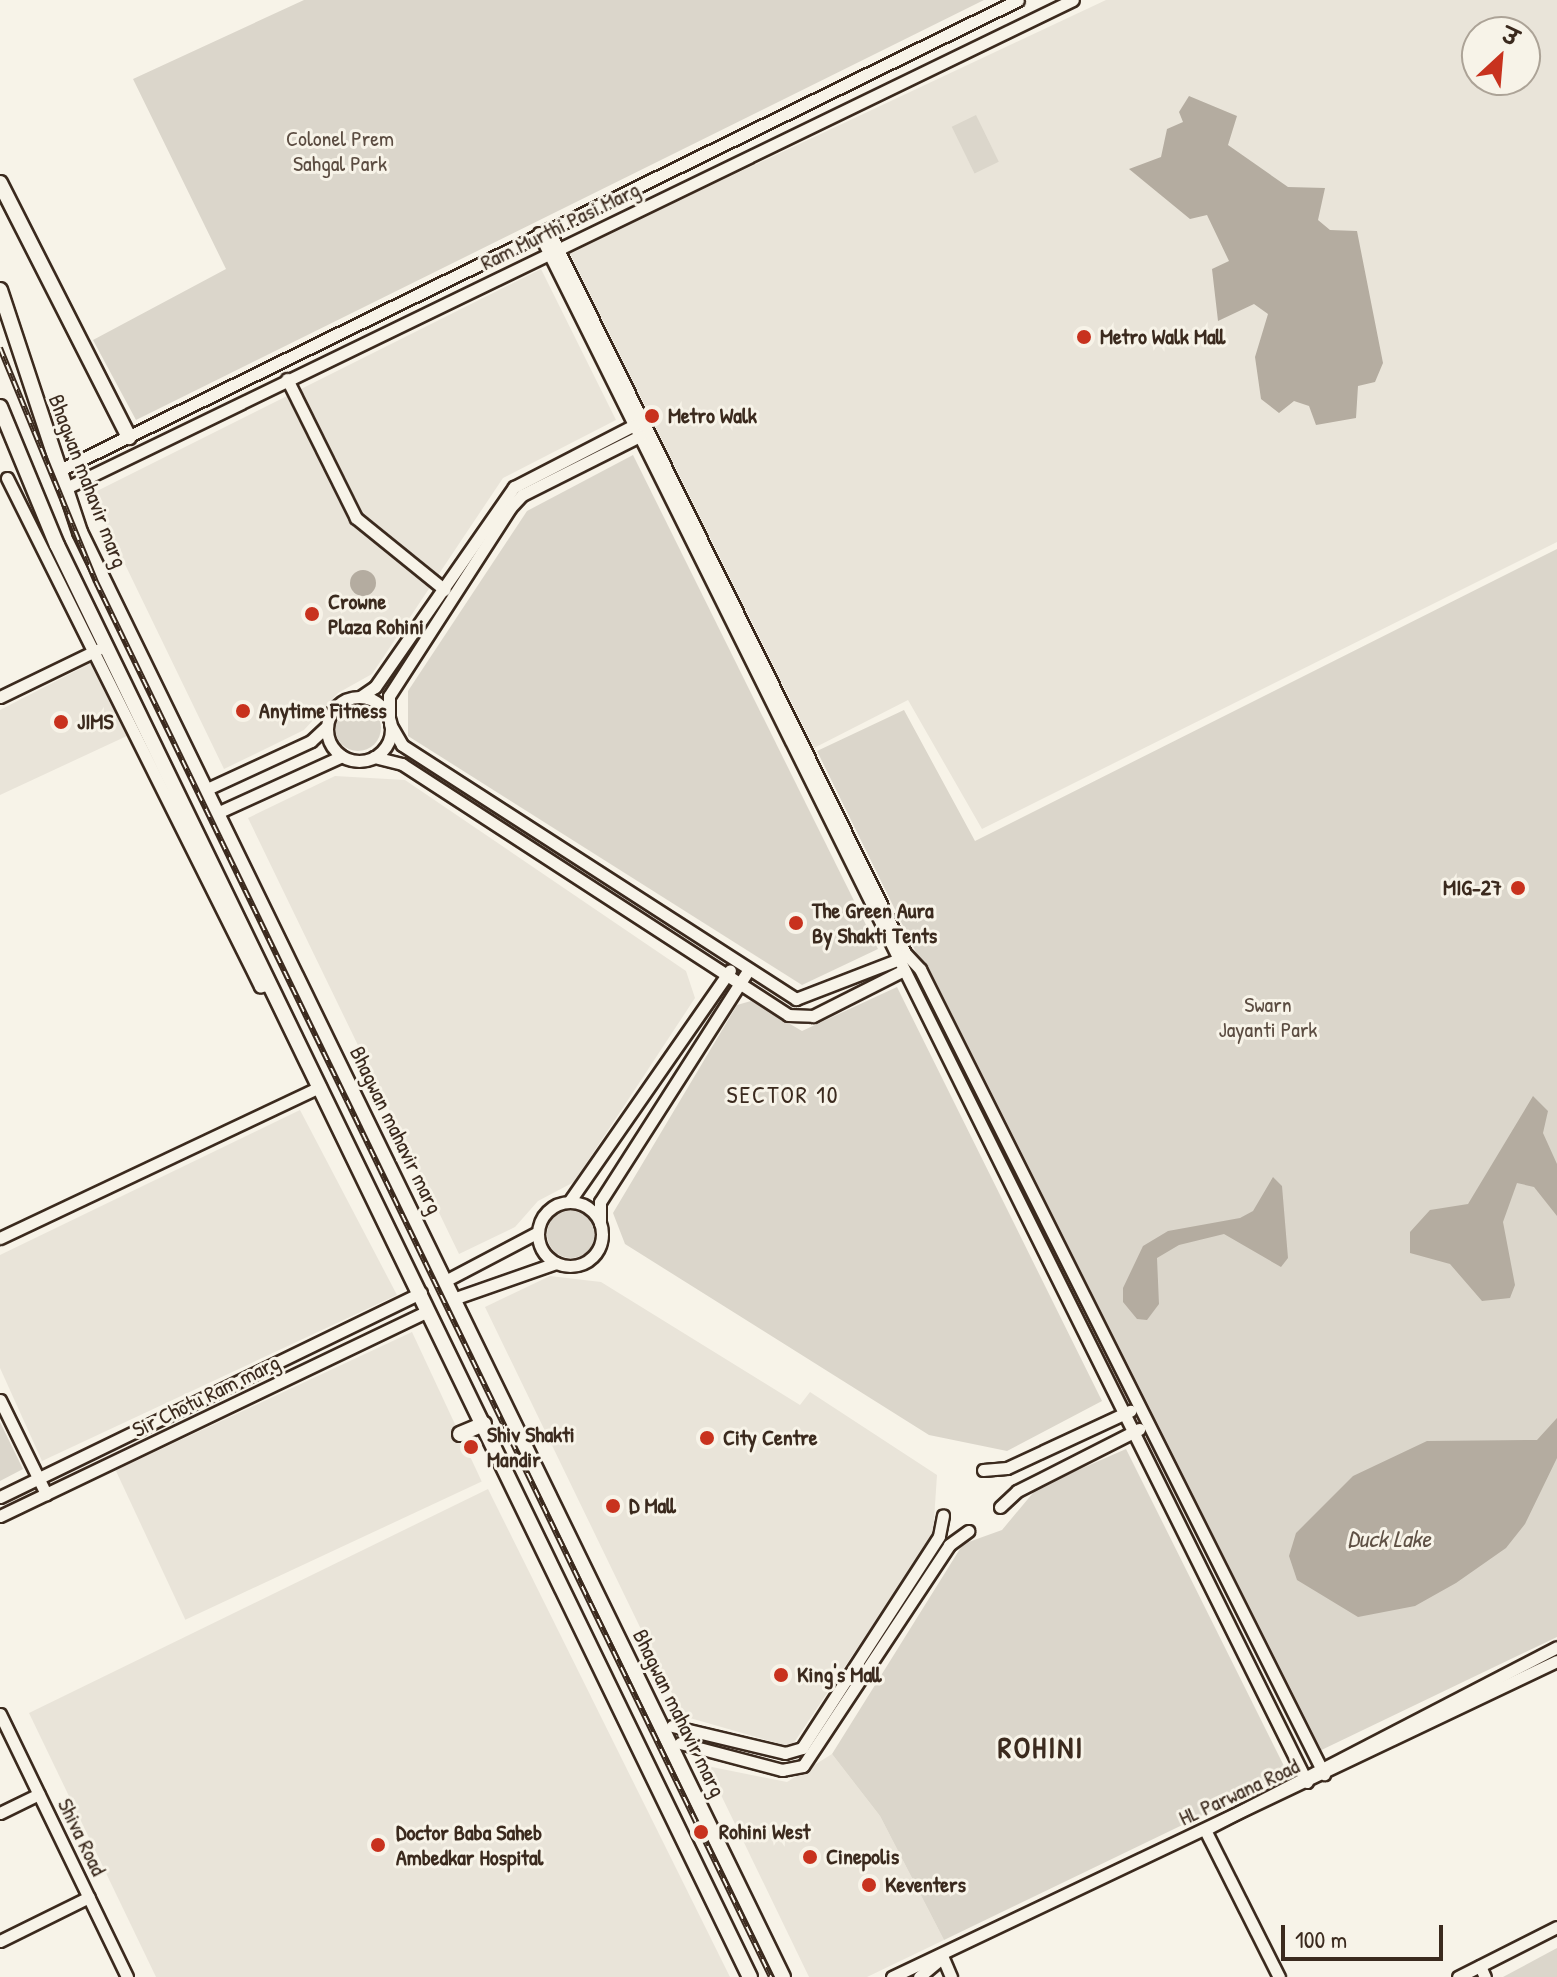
<!DOCTYPE html>
<meta charset="utf-8">
<style>
body{margin:0}
#map{position:relative;width:1557px;height:1977px;overflow:hidden;background:#f7f3e8;font-family:"Patrick Hand","Playpen Sans Deva",sans-serif}
div>[style]{position:absolute}
.built>*{inset:0;background:#e9e4d9;transform-origin:0 0}
.green>*{inset:0;background:#dbd6cb;transform-origin:0 0}
.round{border-radius:50%}
.water>*{inset:0;background:#b4aca0}
.roads{filter:drop-shadow(2px 0 #3b2a1e) drop-shadow(-2px 0 #3b2a1e) drop-shadow(0 2px #3b2a1e) drop-shadow(0 -2px #3b2a1e)}
.minor>*{height:11px;margin:-5.5px;padding:0 5.5px;transform-origin:5.5px;border-radius:5.5px;background:#f7f3e8}
.minor>.ring{margin:-5.5px;padding:0;box-sizing:content-box;background:none;border:11px solid #f7f3e8;border-radius:50%}
.major>*{height:14px;margin:-7px;padding:0 7px;transform-origin:7px;border-radius:7px;background:#f7f3e8}
.rail>*{height:6px;margin-top:-3px;transform-origin:0;background:repeating-linear-gradient(90deg,#f7f3e8 0 9px,#3b2a1e 0 18px);box-sizing:border-box;border-block:2px solid #3b2a1e}
.dots>*{width:22px;height:22px;translate:-50% -50%;box-sizing:border-box;border:4px solid #f7f3e8;border-radius:50%}
span{translate:-50% -50%;white-space:nowrap;text-align:center;line-height:1.15;-webkit-text-stroke:6px #f7f3e8;paint-order:stroke}
.park-label{font-size:22px;color:#5b4c41}
.street-label{font-size:22px;color:#3b2a1e}
.poi-label{font-size:22px;color:#3b2a1e;font-weight:700}
.left{translate:0 -50%;text-align:left}
.right{translate:-100% -50%;text-align:right}
.neighbourhood-label{font-size:24px;color:#3b2a1e;letter-spacing:2px}
.water-label{font-size:24px;color:#5f5145;font-style:italic}
.district-label{font-size:30px;color:#3b2a1e;font-weight:700;letter-spacing:2px}
.north{position:absolute;left:1461px;top:16px;width:80px;height:80px;box-sizing:border-box;background:#f7f3e8;border:2px solid #aca397;border-radius:50%;rotate:26deg;font-size:22px;font-weight:700;line-height:32px;text-align:center;color:#3b2a1e}
.north::after{content:'';display:block;margin:auto;width:28px;height:36px;background:#c8321e;clip-path:polygon(50% 0,100% 100%,50% 72%,0 100%)}
.scale{position:absolute;left:1281px;top:1925px;width:162px;height:36px;box-sizing:border-box;border:4px solid #3b2a1e;border-top:0;padding-left:10px;font-size:24px;line-height:28px;white-space:nowrap;color:#3b2a1e;-webkit-text-stroke:6px #f7f3e8;paint-order:stroke}
</style>
<div id="map">
<div class="built">
<i style="clip-path:polygon(evenodd,1106px 0,1557px 0,1557px 542px,982px 829px,908px 700px,814px 748px,569px 252px,1106px 0,1477px 32px,1525px 32px,1525px 80px,1477px 80px,1477px 32px)"></i>
<i style="clip-path:polygon(541px 269px,616px 420px,503px 478px,372px 674px,338px 693px,304px 730px,224px 769px,91px 494px)"></i>
<i style="clip-path:polygon(93px 662px,129px 735px,0 795px,0 710px)"></i>
<i style="clip-path:polygon(335px 776px,405px 780px,686px 971px,695px 998px,574px 1182px,538px 1201px,515px 1227px,459px 1254px,248px 818px)"></i>
<i style="clip-path:polygon(300px 1110px,397px 1295px,42px 1461px,0 1368px,0 1255px)"></i>
<i style="clip-path:polygon(550px 1276px,601px 1282px,800px 1405px,810px 1392px,937px 1475px,933px 1535px,791px 1747px,683px 1716px,485px 1307px)"></i>
<i style="left:412px;top:1332px;width:165px;height:327px;rotate:65deg"></i>
<i style="clip-path:polygon(488px 1489px,730px 1977px,156px 1977px,29px 1713px)"></i>
<i style="clip-path:polygon(832px 1754px,880px 1816px,944px 1940px,867px 1977px,809px 1977px,707px 1766px,787px 1782px)"></i>
</div>
<div class="green">
<i style="clip-path:polygon(304px 0,984px 0,136px 420px,93px 340px,226px 269px,133px 79px)"></i>
<i style="left:976px;top:115px;width:52px;height:27px;rotate:64deg"></i>
<i style="clip-path:polygon(633px 455px,878px 949px,802px 985px,408px 736px,408px 691px,527px 511px)"></i>
<i style="clip-path:polygon(1557px 549px,1557px 1637px,1311px 1755px,817px 751px,904px 710px,975px 841px)"></i>
<i class="round" style="left:335px;top:705px;width:46px;height:46px"></i>
<i style="clip-path:polygon(897px 987px,1102px 1401px,1007px 1451px,929px 1435px,625px 1244px,613px 1213px,737px 1005px,751px 1001px,802px 1031px)"></i>
<i class="round" style="left:547px;top:1210px;width:48px;height:48px"></i>
<i style="clip-path:polygon(0 1422px,23px 1469px,0 1481px)"></i>
<i style="clip-path:polygon(1126px 1449px,1288px 1774px,944px 1940px,880px 1816px,832px 1754px,963px 1544px,1002px 1530px,1037px 1488px)"></i>
<i style="clip-path:polygon(1557px 1948px,1557px 1977px,1503px 1977px)"></i>
</div>
<div class="water">
<i style="clip-path:polygon(1189px 96px,1237px 116px,1228px 145px,1288px 187px,1325px 188px,1318px 220px,1330px 230px,1357px 231px,1383px 363px,1375px 382px,1358px 386px,1356px 418px,1316px 425px,1309px 406px,1294px 401px,1279px 413px,1261px 399px,1255px 357px,1268px 314px,1254px 304px,1218px 321px,1212px 269px,1229px 261px,1207px 215px,1190px 219px,1129px 169px,1161px 157px,1167px 129px,1183px 122px,1179px 112px)"></i>
<i class="round" style="left:350px;top:570px;width:26px;height:26px"></i>
<i style="clip-path:polygon(1533px 1096px,1548px 1111px,1543px 1133px,1557px 1164px,1557px 1216px,1534px 1187px,1517px 1183px,1503px 1222px,1515px 1285px,1510px 1298px,1482px 1301px,1450px 1264px,1410px 1253px,1410px 1232px,1430px 1210px,1468px 1204px)"></i>
<i style="clip-path:polygon(1273px 1177px,1282px 1186px,1288px 1258px,1281px 1267px,1224px 1234px,1179px 1245px,1157px 1258px,1159px 1304px,1147px 1320px,1137px 1319px,1123px 1302px,1123px 1288px,1143px 1246px,1168px 1231px,1240px 1218px,1253px 1211px)"></i>
<i style="clip-path:polygon(1557px 1418px,1557px 1458px,1525px 1524px,1506px 1548px,1456px 1583px,1415px 1606px,1358px 1617px,1297px 1580px,1289px 1556px,1296px 1533px,1353px 1476px,1427px 1441px,1537px 1440px)"></i>
</div>
<div class="roads">
<div class="minor">
<i style="left:548px;top:229px;width:807px;rotate:63.75deg"></i>
<i style="left:905px;top:953px;width:22px;rotate:47deg"></i>
<i style="left:920px;top:969px;width:901px;rotate:63.35deg"></i>
<i style="left:539px;top:233px;width:1729px;rotate:63.63deg"></i>
<i style="left:287px;top:379px;width:155px;rotate:63.6deg"></i>
<i style="left:356px;top:518px;width:114px;rotate:39deg"></i>
<i style="left:58px;top:471px;width:1069px;rotate:-26.13deg"></i>
<i style="left:7px;top:478px;width:568px;rotate:63.53deg"></i>
<i style="left:260px;top:986px;width:10px;rotate:-6deg"></i>
<i style="left:64px;top:489px;width:1121px;rotate:-25.86deg"></i>
<i style="left:0;top:697px;width:108px;rotate:-25.9deg"></i>
<i style="left:360px;top:697px;width:18px;rotate:-34deg"></i>
<i style="left:375px;top:687px;width:244px;rotate:-55.2deg"></i>
<i style="left:514px;top:487px;width:135px;rotate:-27.3deg"></i>
<i class="ring" style="left:327px;top:697px;width:53px;height:53px"></i>
<i style="left:389px;top:718px;width:22px;rotate:-90deg"></i>
<i style="left:389px;top:696px;width:224px;rotate:-57.2deg"></i>
<i style="left:510px;top:508px;width:18px;rotate:-47deg"></i>
<i style="left:522px;top:495px;width:132px;rotate:-26.6deg"></i>
<i style="left:390px;top:724px;width:24px;rotate:60deg"></i>
<i style="left:402px;top:745px;width:469px;rotate:32.8deg"></i>
<i style="left:796px;top:999px;width:114px;rotate:-21.1deg"></i>
<i style="left:374px;top:757px;width:29px;rotate:14deg"></i>
<i style="left:402px;top:764px;width:460px;rotate:33deg"></i>
<i style="left:788px;top:1015px;width:25px;rotate:2deg"></i>
<i style="left:813px;top:1016px;width:100px;rotate:-26.8deg"></i>
<i style="left:205px;top:790px;width:117px;rotate:-24.8deg"></i>
<i style="left:311px;top:741px;width:22px;rotate:-43deg"></i>
<i style="left:217px;top:813px;width:137px;rotate:-24.5deg"></i>
<i class="ring" style="left:538px;top:1202px;width:53px;height:53px"></i>
<i style="left:569px;top:1202px;width:282px;rotate:-55.2deg"></i>
<i style="left:600px;top:1223px;width:21px;rotate:-90deg"></i>
<i style="left:600px;top:1202px;width:274px;rotate:-57.4deg"></i>
<i style="left:0;top:1238px;width:354px;rotate:-25.3deg"></i>
<i style="left:445px;top:1281px;width:105px;rotate:-27.8deg"></i>
<i style="left:453px;top:1299px;width:109px;rotate:-19.3deg"></i>
<i style="left:0;top:1400px;width:105px;rotate:63.9deg"></i>
<i style="left:983px;top:1470px;width:24px;rotate:-5deg"></i>
<i style="left:1007px;top:1468px;width:136px;rotate:-24.9deg"></i>
<i style="left:0;top:1497px;width:468px;rotate:-25.9deg"></i>
<i style="left:1000px;top:1507px;width:23px;rotate:-43deg"></i>
<i style="left:1017px;top:1491px;width:137px;rotate:-26.9deg"></i>
<i style="left:0;top:1516px;width:475px;rotate:-25.6deg"></i>
<i style="left:0;top:1714px;width:292px;rotate:64.2deg"></i>
<i style="left:672px;top:1726px;width:116px;rotate:13.4deg"></i>
<i style="left:785px;top:1753px;width:18px;rotate:-16deg"></i>
<i style="left:802px;top:1748px;width:252px;rotate:-57.1deg"></i>
<i style="left:939px;top:1536px;width:21px;rotate:-79deg"></i>
<i style="left:680px;top:1743px;width:106px;rotate:14.8deg"></i>
<i style="left:782px;top:1770px;width:21px;rotate:-11deg"></i>
<i style="left:803px;top:1766px;width:265px;rotate:-56.5deg"></i>
<i style="left:949px;top:1545px;width:24px;rotate:-36deg"></i>
<i style="left:0;top:1813px;width:43px;rotate:-26deg"></i>
<i style="left:1208px;top:1828px;width:393px;rotate:-27.4deg"></i>
<i style="left:1205px;top:1830px;width:165px;rotate:63.3deg"></i>
<i style="left:0;top:1941px;width:99px;rotate:-26.3deg"></i>
<i style="left:943px;top:1958px;width:21px;rotate:67deg"></i>
<i style="left:1480px;top:1966px;width:12px;rotate:66deg"></i>
<i style="left:892px;top:1977px;width:736px;rotate:-25.42deg"></i>
<i style="left:919px;top:1977px;width:26px;rotate:-40deg"></i>
<i style="left:1458px;top:1977px;width:111px;rotate:-26.8deg"></i>
</div>
<div class="major">
<i style="left:0;top:183px;width:285px;rotate:63.1deg"></i>
<i style="left:0;top:290px;width:255px;rotate:71.7deg"></i>
<i style="left:80px;top:532px;width:1607px;rotate:64.06deg"></i>
<i style="left:0;top:407px;width:149px;rotate:67.6deg"></i>
<i style="left:57px;top:545px;width:1591px;rotate:64.18deg"></i>
<i style="left:460px;top:1434px;width:26px;rotate:-23deg"></i>
</div>
</div>
<div class="rail">
<i style="left:0;top:348px;width:253px;rotate:67.7deg"></i>
<i style="left:96px;top:582px;width:1550px;rotate:64.18deg"></i>
</div>
<div class="dots">
<i style="left:1084px;top:337px;background:#c8321e"></i>
<i style="left:652px;top:416px;background:#c8321e"></i>
<i style="left:312px;top:614px;background:#c8321e"></i>
<i style="left:243px;top:711px;background:#c8321e"></i>
<i style="left:61px;top:722px;background:#c8321e"></i>
<i style="left:1518px;top:888px;background:#c8321e"></i>
<i style="left:796px;top:923px;background:#c8321e"></i>
<i style="left:707px;top:1438px;background:#c8321e"></i>
<i style="left:471px;top:1447px;background:#c8321e"></i>
<i style="left:613px;top:1506px;background:#c8321e"></i>
<i style="left:781px;top:1675px;background:#c8321e"></i>
<i style="left:701px;top:1832px;background:#c8321e"></i>
<i style="left:378px;top:1845px;background:#c8321e"></i>
<i style="left:810px;top:1857px;background:#c8321e"></i>
<i style="left:869px;top:1885px;background:#c8321e"></i>
</div>
<div class="park-label">
<span style="left:340px;top:151px">Colonel Prem<br>Sahgal Park</span>
<span style="left:1268px;top:1017px">Swarn<br>Jayanti Park</span>
</div>
<div class="street-label">
<span style="left:560px;top:226px;rotate:-26deg">Ram Murthi Pasi Marg</span>
<span style="left:88px;top:481px;rotate:69deg">Bhagwan mahavir marg</span>
<span style="left:396px;top:1130px;rotate:64deg">Bhagwan mahavir marg</span>
<span style="left:206px;top:1396px;rotate:-26deg">Sir Chotu Ram marg</span>
<span style="left:679px;top:1713px;rotate:64deg">Bhagwan mahavir marg</span>
<span style="left:1239px;top:1792px;rotate:-25deg">HL Parwana Road</span>
<span style="left:82px;top:1837px;rotate:64deg">Shiva Road</span>
</div>
<div class="poi-label">
<span class="left" style="left:1100px;top:337px">Metro Walk Mall</span>
<span class="left" style="left:668px;top:416px">Metro Walk</span>
<span class="left" style="left:328px;top:614px">Crowne<br>Plaza Rohini</span>
<span class="left" style="left:259px;top:711px">Anytime Fitness</span>
<span class="left" style="left:77px;top:722px">JIMS</span>
<span class="right" style="left:1502px;top:888px">MIG-27</span>
<span class="left" style="left:812px;top:923px">The Green Aura<br>By Shakti Tents</span>
<span class="left" style="left:487px;top:1447px">Shiv Shakti<br>Mandir</span>
<span class="left" style="left:723px;top:1438px">City Centre</span>
<span class="left" style="left:629px;top:1506px">D Mall</span>
<span class="left" style="left:797px;top:1675px">King's Mall</span>
<span class="left" style="left:396px;top:1845px">Doctor Baba Saheb<br>Ambedkar Hospital</span>
<span class="left" style="left:719px;top:1832px">Rohini West</span>
<span class="left" style="left:826px;top:1857px">Cinepolis</span>
<span class="left" style="left:885px;top:1885px">Keventers</span>
</div>
<div class="neighbourhood-label">
<span style="left:783px;top:1095px">SECTOR 10</span>
</div>
<div class="water-label">
<span style="left:1389px;top:1539px">Duck Lake</span>
</div>
<div class="district-label">
<span style="left:1041px;top:1747px">ROHINI</span>
</div>
<div class="north">उ</div>
<div class="scale">100 m</div>
</div>
